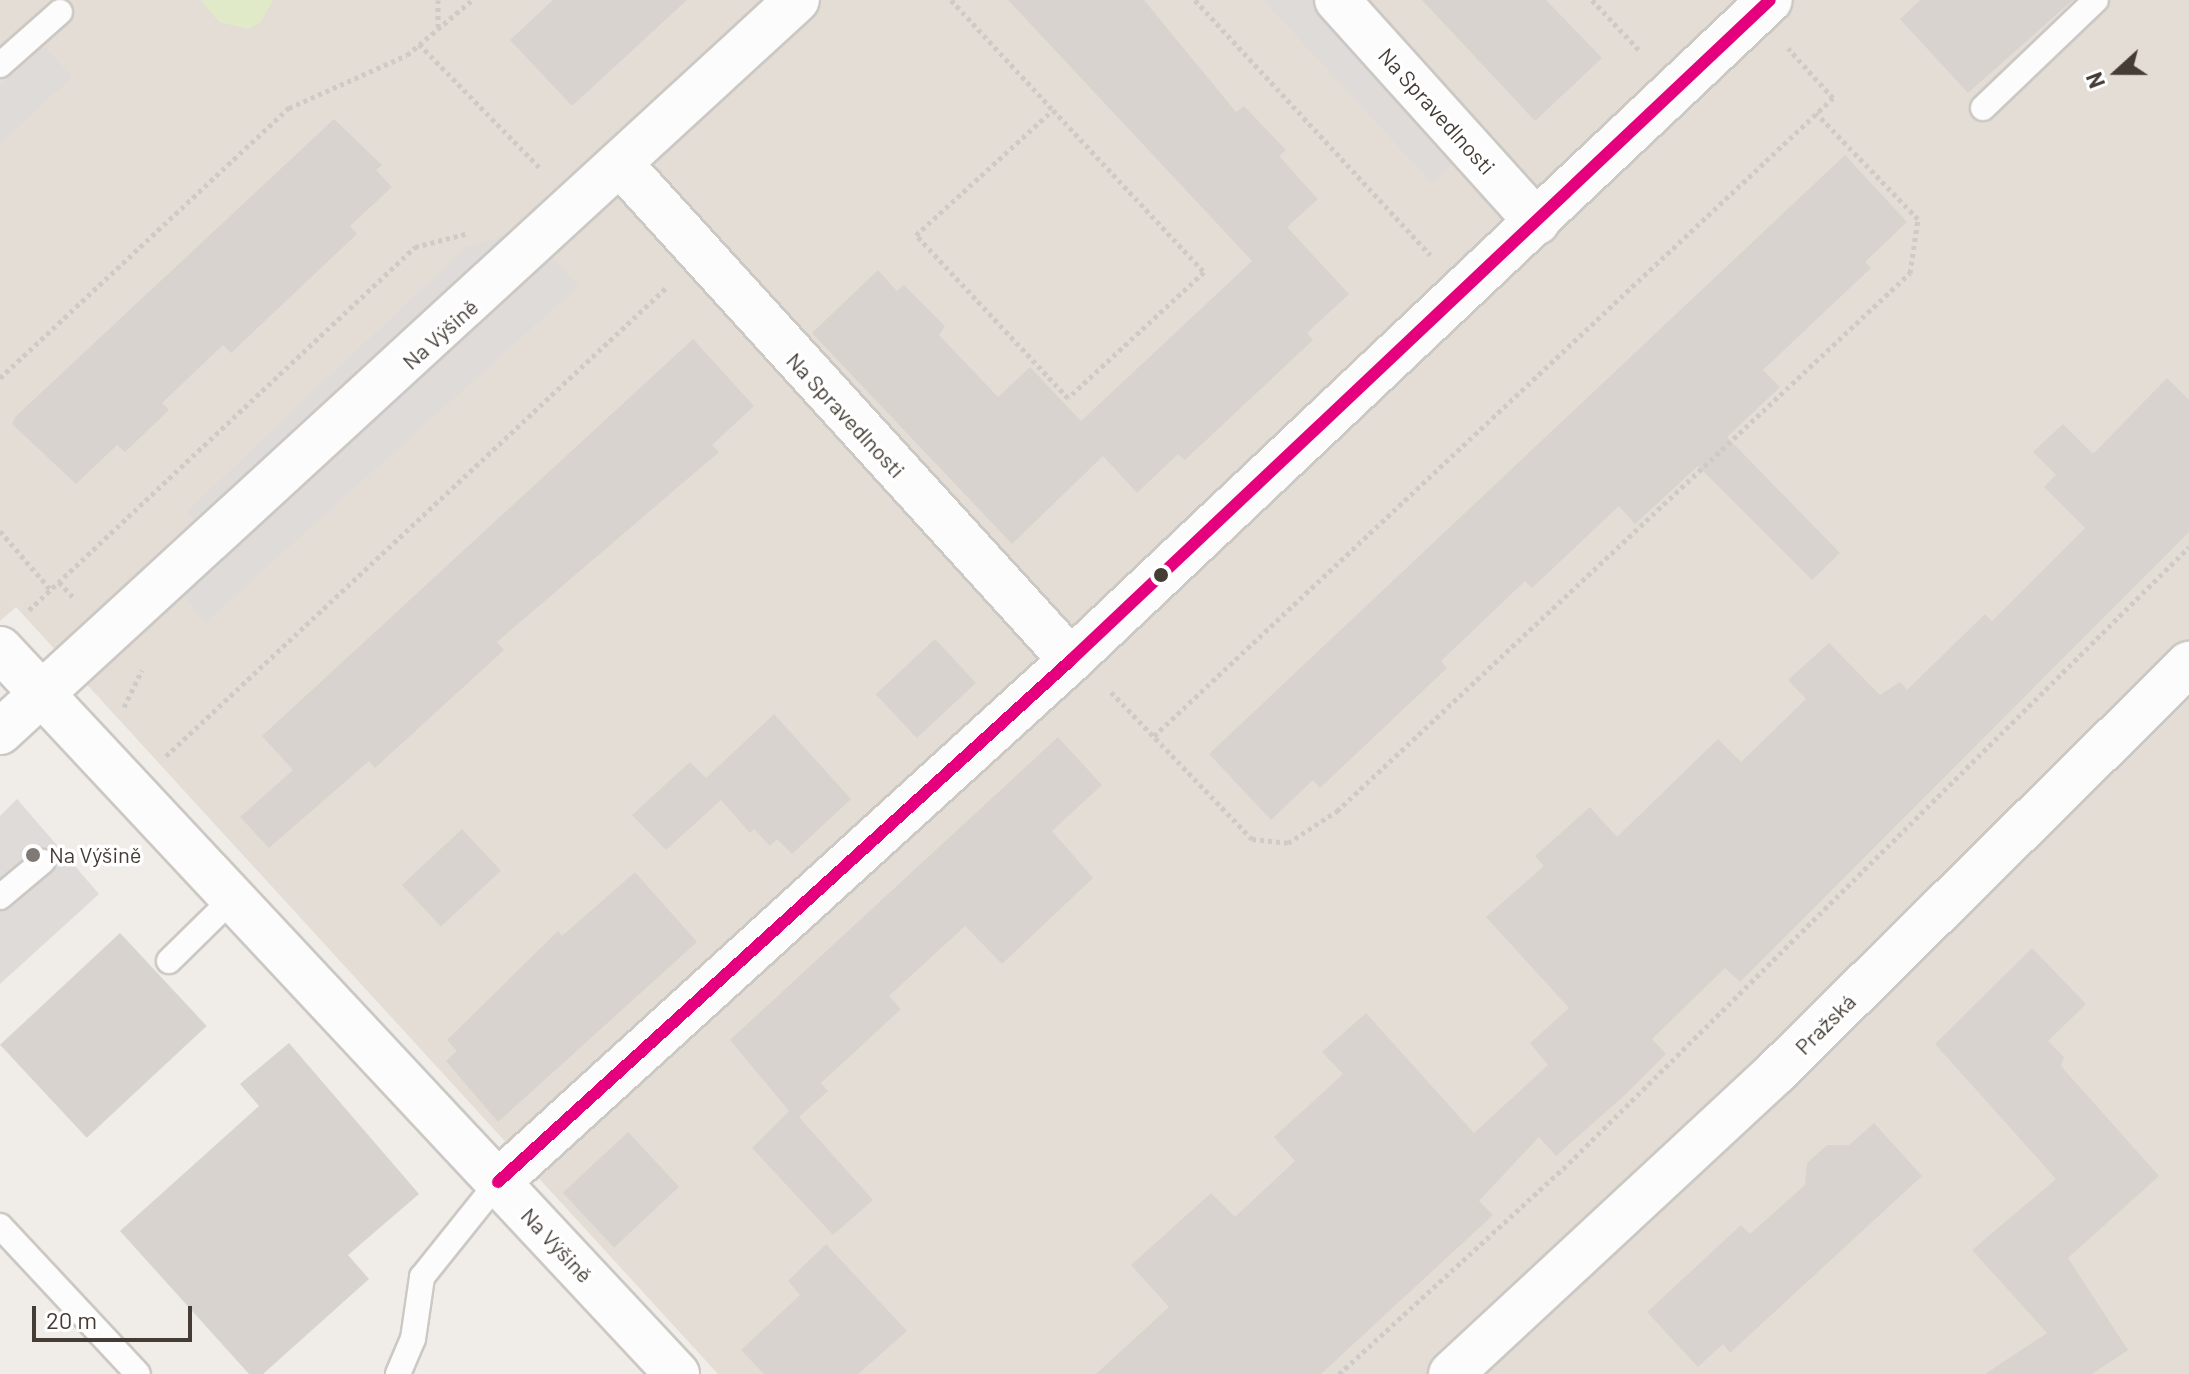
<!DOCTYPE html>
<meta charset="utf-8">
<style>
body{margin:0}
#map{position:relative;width:2189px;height:1374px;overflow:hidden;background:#f0ece8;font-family:Barlow,sans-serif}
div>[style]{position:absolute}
.residential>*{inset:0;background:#e4ddd5}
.green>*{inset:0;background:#e1eac8}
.parking>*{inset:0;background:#dfdbd8;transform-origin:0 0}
.building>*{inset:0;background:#d8d3cf;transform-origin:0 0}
.path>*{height:5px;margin-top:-2.5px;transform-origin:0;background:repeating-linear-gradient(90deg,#cecac6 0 4px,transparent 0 8px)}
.roads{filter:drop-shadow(2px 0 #ccc8c4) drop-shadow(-2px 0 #ccc8c4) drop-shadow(0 2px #ccc8c4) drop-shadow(0 -2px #ccc8c4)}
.service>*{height:24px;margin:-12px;padding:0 12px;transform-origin:12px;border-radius:12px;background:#fdfcfc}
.minor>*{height:44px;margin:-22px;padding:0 22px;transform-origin:22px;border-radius:22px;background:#fdfcfc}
.bus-1>*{height:12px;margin:-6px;padding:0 6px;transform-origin:6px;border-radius:6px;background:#e5007d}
.dots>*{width:22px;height:22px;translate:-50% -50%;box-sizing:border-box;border:4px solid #fff;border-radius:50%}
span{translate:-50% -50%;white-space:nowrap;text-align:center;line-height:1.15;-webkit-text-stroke:7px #fff;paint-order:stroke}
.street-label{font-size:22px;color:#453d35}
.poi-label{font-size:22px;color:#453d35}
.left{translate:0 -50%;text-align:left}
.north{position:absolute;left:2077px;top:32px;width:80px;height:80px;-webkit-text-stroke:6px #fff;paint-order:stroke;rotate:249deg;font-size:22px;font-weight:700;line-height:32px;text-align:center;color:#453d35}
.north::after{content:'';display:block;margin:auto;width:28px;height:36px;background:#453d35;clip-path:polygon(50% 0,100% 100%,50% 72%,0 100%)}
.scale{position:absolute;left:32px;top:1306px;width:160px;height:36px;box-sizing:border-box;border:4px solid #453d35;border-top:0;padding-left:10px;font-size:24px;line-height:28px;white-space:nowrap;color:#453d35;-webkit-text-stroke:6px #fff;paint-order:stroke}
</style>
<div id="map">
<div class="residential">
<i style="clip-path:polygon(0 0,2189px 0,2189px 1374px,718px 1374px,16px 607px,0 621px)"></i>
</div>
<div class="green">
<i style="clip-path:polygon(201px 0,273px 0,261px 22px,248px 29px,219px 22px)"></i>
</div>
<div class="parking">
<i style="clip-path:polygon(1263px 0,1318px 0,1461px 156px,1432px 183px)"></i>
<i style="clip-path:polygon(43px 46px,72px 77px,0 144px,0 86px)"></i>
<i style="clip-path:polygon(506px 235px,514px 244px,208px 535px,186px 512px,466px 247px)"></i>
<i style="left:552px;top:256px;width:40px;height:502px;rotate:48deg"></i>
<i style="clip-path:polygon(17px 799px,99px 894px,0 984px,0 816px)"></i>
</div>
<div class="building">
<i style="clip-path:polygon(553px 0,687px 0,572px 106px,510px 40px)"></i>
<i style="clip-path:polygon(1008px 0,1144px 0,1236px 112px,1244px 106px,1286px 150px,1279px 156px,1318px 199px,1287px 227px,1349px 294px,1307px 333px,1313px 340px,1185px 460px,1178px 454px,1137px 493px,1103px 456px,1012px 544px,812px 333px,878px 270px,897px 291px,904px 285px,945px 326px,939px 335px,998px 397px,1030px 367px,1081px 421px,1252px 261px)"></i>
<i style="clip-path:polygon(1422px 0,1546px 0,1602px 58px,1535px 121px)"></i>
<i style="clip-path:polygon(1920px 0,2073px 0,1968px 93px,1900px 19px)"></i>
<i style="clip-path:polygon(334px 119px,382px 165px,376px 170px,392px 187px,350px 226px,357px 234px,231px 353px,223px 345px,162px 403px,169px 410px,125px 452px,117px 445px,76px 484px,12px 424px,15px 417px)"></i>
<i style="clip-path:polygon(1845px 155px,1907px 222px,1865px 262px,1871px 268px,1763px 370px,1780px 387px,1727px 437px,1840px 553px,1812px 580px,1698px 466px,1635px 524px,1619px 506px,1532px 588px,1525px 581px,1441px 661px,1447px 668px,1320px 788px,1313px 780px,1271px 820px,1209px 754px)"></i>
<i style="clip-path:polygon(693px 339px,754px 406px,712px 445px,719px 452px,497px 642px,504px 650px,375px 768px,369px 761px,269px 848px,240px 817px,293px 770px,262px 736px)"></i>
<i style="clip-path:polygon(2167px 378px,2189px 400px,2189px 532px,1740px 982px,1725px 968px,1652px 1039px,1666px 1054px,1626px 1094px,1556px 1156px,1539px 1137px,1479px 1201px,1493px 1215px,1321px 1374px,1096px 1374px,1169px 1307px,1131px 1265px,1211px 1193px,1235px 1217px,1295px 1161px,1274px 1137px,1343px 1074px,1322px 1052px,1366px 1013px,1474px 1133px,1548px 1065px,1530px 1043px,1569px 1008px,1486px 917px,1544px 866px,1535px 856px,1590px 807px,1617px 837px,1718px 739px,1741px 762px,1806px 699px,1788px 680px,1829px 643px,1880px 695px,1900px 682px,1907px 690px,1985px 614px,1992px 621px,2085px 528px,2044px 487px,2056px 475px,2033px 452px,2063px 424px,2093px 454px)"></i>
<i style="left:935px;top:639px;width:60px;height:81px;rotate:47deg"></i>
<i style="clip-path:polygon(774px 714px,851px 799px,792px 854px,777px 839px,770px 846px,754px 829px,750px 833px,721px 800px,666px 850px,632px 815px,690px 762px,706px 778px)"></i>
<i style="clip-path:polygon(1058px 737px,1102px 785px,1052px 831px,1093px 878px,1002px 964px,965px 926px,889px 996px,901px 1009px,821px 1083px,828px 1091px,799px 1117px,873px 1200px,833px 1235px,752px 1148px,789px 1111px,730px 1040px)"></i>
<i style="left:462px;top:829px;width:57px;height:82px;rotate:47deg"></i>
<i style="clip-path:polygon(635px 872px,697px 942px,498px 1122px,446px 1061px,457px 1051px,447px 1040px,558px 931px,562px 936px)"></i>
<i style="left:120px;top:933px;width:127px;height:164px;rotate:47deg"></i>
<i style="clip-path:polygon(2032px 948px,2086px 1004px,2048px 1041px,2064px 1057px,2061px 1066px,2159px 1176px,2068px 1258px,2128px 1350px,2092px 1374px,1985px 1374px,2047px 1333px,1972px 1250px,2056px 1179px,1935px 1044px)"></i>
<i style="clip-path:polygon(289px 1043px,419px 1194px,348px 1255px,369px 1279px,263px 1374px,249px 1374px,120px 1231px,259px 1106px,240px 1084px)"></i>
<i style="clip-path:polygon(1874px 1123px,1922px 1176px,1730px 1353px,1723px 1344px,1698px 1367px,1647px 1312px,1741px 1225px,1750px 1234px,1805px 1185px,1807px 1163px,1827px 1145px,1849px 1145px)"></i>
<i style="left:628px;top:1132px;width:75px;height:89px;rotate:47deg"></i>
<i style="clip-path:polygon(826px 1244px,907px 1331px,858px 1374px,764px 1374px,741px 1350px,800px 1295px,788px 1281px)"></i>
</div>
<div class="path">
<i style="left:438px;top:0;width:27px;rotate:90deg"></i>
<i style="left:951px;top:0;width:150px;rotate:47.2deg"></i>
<i style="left:1053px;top:110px;width:221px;rotate:47deg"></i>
<i style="left:1204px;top:272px;width:185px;rotate:137.2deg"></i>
<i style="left:1068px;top:398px;width:223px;rotate:-133deg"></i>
<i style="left:916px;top:235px;width:185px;rotate:-42.4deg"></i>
<i style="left:1195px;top:0;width:347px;rotate:47.3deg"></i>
<i style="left:1592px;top:0;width:71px;rotate:46.7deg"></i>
<i style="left:419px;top:44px;width:173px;rotate:45.7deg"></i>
<i style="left:0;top:378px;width:396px;rotate:-43.1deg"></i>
<i style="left:289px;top:108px;width:129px;rotate:-24.2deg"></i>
<i style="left:407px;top:55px;width:85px;rotate:-40.2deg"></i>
<i style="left:0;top:531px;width:78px;rotate:49.2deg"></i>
<i style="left:59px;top:582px;width:23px;rotate:47deg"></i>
<i style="left:29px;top:610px;width:530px;rotate:-43.24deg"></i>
<i style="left:415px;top:247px;width:52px;rotate:-14.6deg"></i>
<i style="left:1111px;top:692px;width:204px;rotate:46.2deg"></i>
<i style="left:1252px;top:839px;width:36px;rotate:6deg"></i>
<i style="left:1288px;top:843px;width:59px;rotate:-33.1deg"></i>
<i style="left:1337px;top:811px;width:786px;rotate:-43.2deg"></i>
<i style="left:1910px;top:273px;width:55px;rotate:-81.6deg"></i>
<i style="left:1918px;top:219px;width:147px;rotate:-133.9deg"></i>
<i style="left:124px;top:707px;width:41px;rotate:-64.1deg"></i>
<i style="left:1154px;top:736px;width:932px;rotate:-43.22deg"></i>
<i style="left:1833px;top:98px;width:67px;rotate:-132deg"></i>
<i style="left:166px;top:756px;width:686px;rotate:-43.11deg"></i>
<i style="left:1339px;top:1374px;width:312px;rotate:-42.5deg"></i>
<i style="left:1569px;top:1163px;width:874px;rotate:-44.81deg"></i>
</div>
<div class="roads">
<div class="service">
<i style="left:0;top:65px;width:80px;rotate:-41.5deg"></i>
<i style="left:1983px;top:108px;width:156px;rotate:-43.7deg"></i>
<i style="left:0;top:897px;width:55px;rotate:-39.8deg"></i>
<i style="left:169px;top:961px;width:90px;rotate:-44.5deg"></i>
<i style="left:0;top:1226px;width:202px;rotate:47deg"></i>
<i style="left:398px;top:1374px;width:38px;rotate:-67deg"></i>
<i style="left:413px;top:1339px;width:63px;rotate:-81.7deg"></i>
<i style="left:422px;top:1277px;width:122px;rotate:-51.3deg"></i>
</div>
<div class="minor">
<i style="left:1337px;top:0;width:299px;rotate:48deg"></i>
<i style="left:623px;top:167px;width:666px;rotate:47.74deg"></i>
<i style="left:0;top:649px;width:992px;rotate:46.96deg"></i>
<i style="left:0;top:732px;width:1082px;rotate:-42.57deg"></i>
<i style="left:498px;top:1182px;width:775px;rotate:-42.33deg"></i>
<i style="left:1071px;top:660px;width:961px;rotate:-43.36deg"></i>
<i style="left:1451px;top:1374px;width:444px;rotate:-42.9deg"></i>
<i style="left:1776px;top:1072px;width:581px;rotate:-44.65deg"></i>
</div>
</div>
<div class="bus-1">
<i style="left:498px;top:1182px;width:775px;rotate:-42.33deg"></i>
<i style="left:1071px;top:660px;width:961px;rotate:-43.36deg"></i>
</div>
<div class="dots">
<i style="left:1161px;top:575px;background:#453d35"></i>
<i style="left:33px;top:855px;background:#817a74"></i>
</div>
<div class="street-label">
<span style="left:1437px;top:111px;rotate:48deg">Na Spravedlnosti</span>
<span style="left:440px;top:334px;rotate:-42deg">Na Výšině</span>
<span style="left:846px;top:415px;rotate:47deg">Na Spravedlnosti</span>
<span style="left:1825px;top:1024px;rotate:-45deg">Pražská</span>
<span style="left:557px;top:1245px;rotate:47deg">Na Výšině</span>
</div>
<div class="poi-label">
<span class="left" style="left:49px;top:855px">Na Výšině</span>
</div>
<div class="north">N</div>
<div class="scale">20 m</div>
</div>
